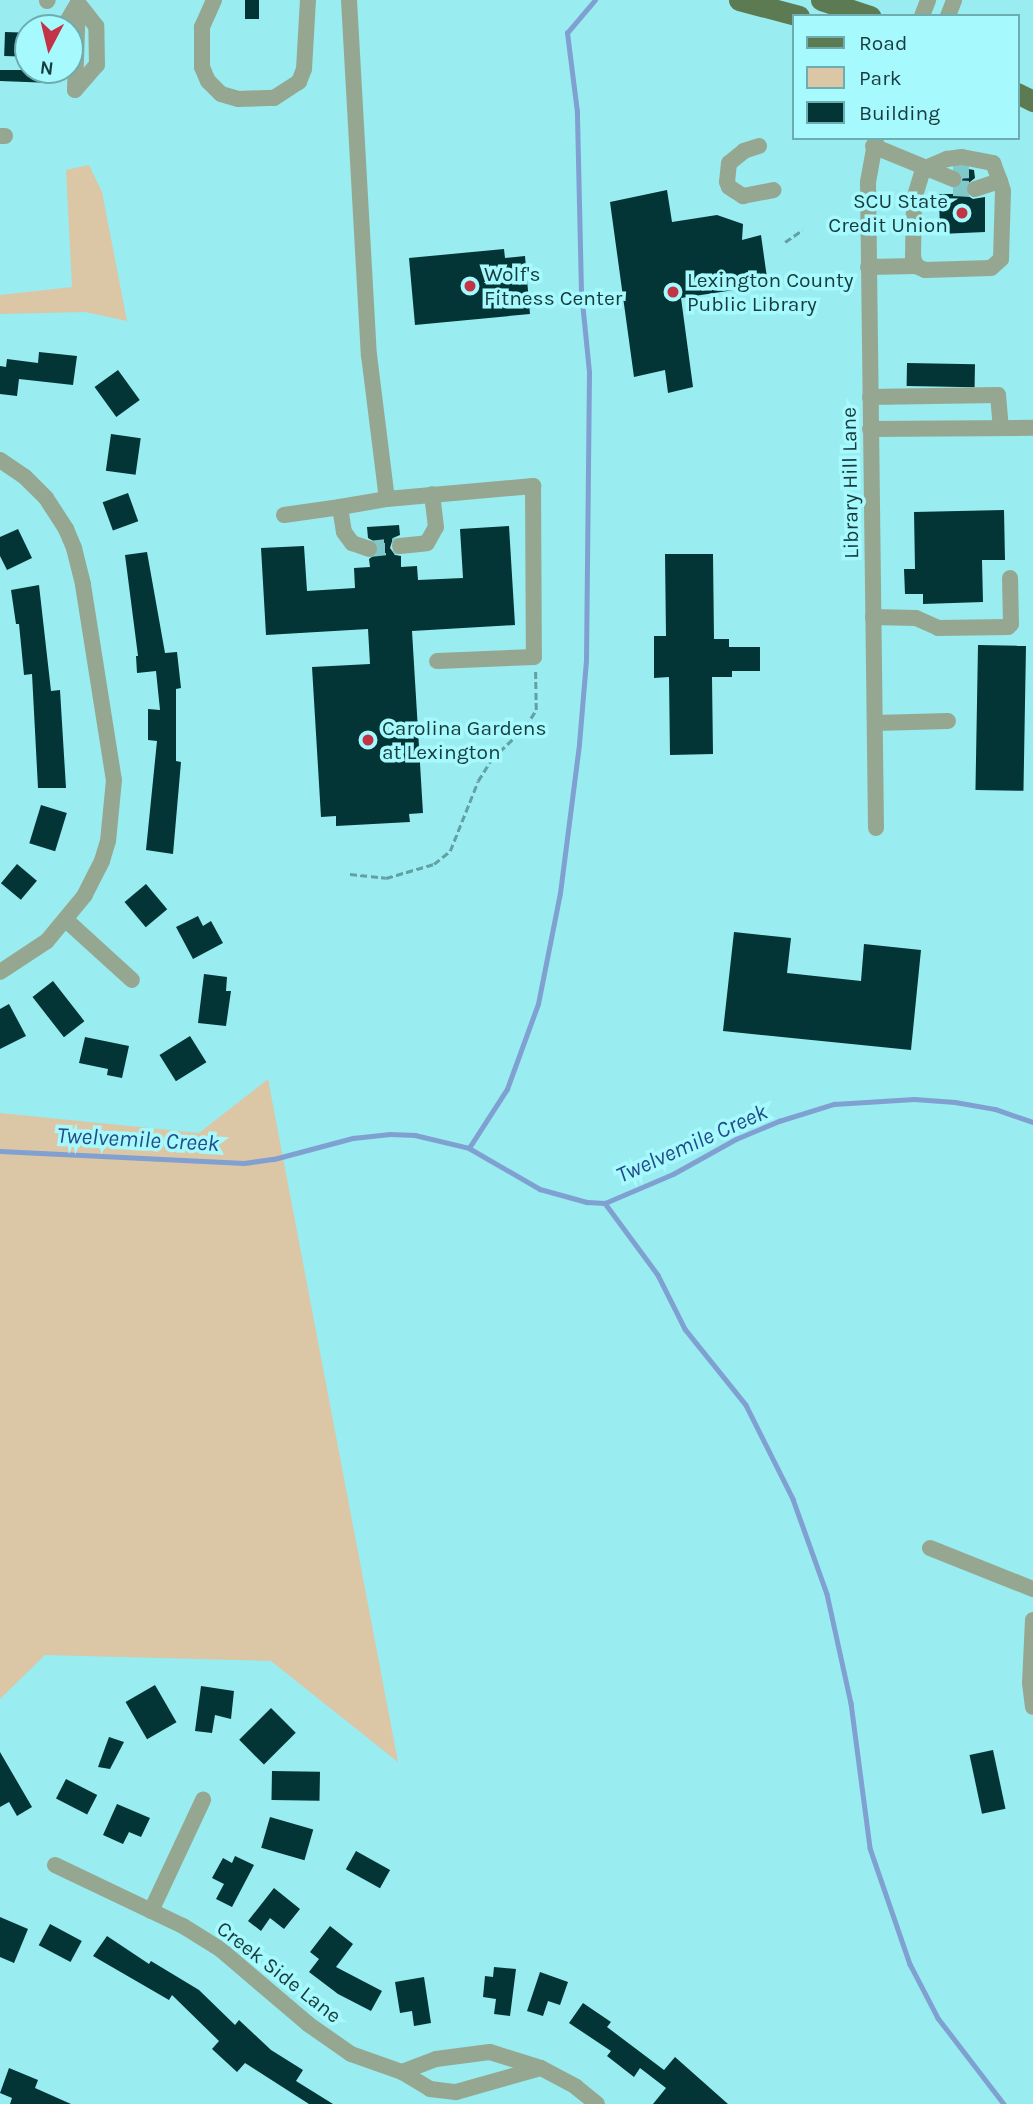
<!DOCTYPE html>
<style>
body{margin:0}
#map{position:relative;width:1033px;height:2104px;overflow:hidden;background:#99ecef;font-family:Karla,sans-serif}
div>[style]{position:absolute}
.green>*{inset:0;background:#dbc6a6}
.stream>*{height:4.5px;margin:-2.25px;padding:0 2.25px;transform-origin:2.25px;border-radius:2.25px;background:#7fa0d1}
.building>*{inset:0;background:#033536;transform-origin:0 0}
.minor-tunnel>*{height:16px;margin-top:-8px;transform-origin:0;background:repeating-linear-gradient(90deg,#7fc9cb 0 16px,transparent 0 24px)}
.path>*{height:2.5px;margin-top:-1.25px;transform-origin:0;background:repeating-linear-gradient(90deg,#62a0a3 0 7px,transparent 0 10.5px)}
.minor>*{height:16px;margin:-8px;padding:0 8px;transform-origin:8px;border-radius:8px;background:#96a791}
.major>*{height:21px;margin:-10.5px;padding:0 10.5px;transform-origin:10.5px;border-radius:10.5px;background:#5c7b53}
.dots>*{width:19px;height:19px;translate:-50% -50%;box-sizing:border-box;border:4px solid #a6f9fc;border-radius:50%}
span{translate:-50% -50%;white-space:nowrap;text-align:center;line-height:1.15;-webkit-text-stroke:7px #a6f9fc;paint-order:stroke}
.poi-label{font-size:21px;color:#183b3d}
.right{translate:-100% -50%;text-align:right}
.left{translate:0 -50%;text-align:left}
.street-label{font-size:21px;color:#183b3d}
.water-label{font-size:23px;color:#244c89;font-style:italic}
.legend{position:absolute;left:792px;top:14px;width:228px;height:126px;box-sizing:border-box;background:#a6f9fc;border:2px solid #6dadb0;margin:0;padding:9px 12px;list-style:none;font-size:21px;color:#183b3d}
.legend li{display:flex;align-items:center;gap:14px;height:35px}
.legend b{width:35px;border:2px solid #6dadb0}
.north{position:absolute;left:14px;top:14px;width:70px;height:70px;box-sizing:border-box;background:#a6f9fc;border:2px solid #6dadb0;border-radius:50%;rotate:187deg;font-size:19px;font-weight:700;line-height:28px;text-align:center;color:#183b3d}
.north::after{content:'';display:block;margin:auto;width:24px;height:32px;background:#c33346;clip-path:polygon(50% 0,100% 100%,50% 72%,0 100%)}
</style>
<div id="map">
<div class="green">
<i style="clip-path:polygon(89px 165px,102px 192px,127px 321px,85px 312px,0 314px,0 295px,72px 287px,66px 170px)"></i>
<i style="clip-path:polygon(268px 1079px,398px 1762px,271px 1661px,45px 1655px,0 1699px,0 1113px,199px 1133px)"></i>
</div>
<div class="stream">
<i style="left:469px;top:1148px;width:70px;rotate:-57.2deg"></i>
<i style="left:507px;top:1089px;width:90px;rotate:-70deg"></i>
<i style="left:538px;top:1004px;width:113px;rotate:-78.8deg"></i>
<i style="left:560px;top:893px;width:150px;rotate:-82.7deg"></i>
<i style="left:579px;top:744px;width:84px;rotate:-85.2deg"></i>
<i style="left:586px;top:660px;width:288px;rotate:-89.4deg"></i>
<i style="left:589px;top:372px;width:80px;rotate:-95.7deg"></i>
<i style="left:581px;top:292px;width:180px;rotate:-91.3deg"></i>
<i style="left:577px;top:112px;width:80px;rotate:-97.2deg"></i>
<i style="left:567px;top:33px;width:43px;rotate:-49.7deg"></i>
<i style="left:0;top:1151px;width:244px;rotate:2.8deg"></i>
<i style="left:244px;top:1163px;width:30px;rotate:-8deg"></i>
<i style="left:274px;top:1159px;width:82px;rotate:-14.9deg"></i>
<i style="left:353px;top:1138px;width:37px;rotate:-6deg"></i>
<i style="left:390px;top:1134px;width:25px;rotate:2deg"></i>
<i style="left:415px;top:1135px;width:56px;rotate:13.5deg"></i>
<i style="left:469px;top:1148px;width:82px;rotate:30deg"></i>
<i style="left:540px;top:1189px;width:49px;rotate:15.5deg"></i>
<i style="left:587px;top:1202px;width:18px;rotate:3deg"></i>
<i style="left:605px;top:1203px;width:74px;rotate:-23.1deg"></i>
<i style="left:673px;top:1174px;width:72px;rotate:-29.1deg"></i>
<i style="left:736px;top:1139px;width:47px;rotate:-22.7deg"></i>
<i style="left:779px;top:1121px;width:58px;rotate:-17.2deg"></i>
<i style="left:834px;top:1104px;width:80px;rotate:-3.6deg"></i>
<i style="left:914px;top:1099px;width:41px;rotate:4.2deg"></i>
<i style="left:955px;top:1102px;width:41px;rotate:9.9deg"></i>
<i style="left:995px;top:1109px;width:40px;rotate:18.9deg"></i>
<i style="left:605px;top:1203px;width:89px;rotate:53.6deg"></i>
<i style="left:658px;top:1275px;width:60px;rotate:63.4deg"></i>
<i style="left:685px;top:1329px;width:97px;rotate:51.2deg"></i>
<i style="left:746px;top:1405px;width:105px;rotate:63.4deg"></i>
<i style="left:793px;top:1499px;width:101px;rotate:70.3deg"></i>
<i style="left:827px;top:1594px;width:112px;rotate:77.6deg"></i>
<i style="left:851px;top:1703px;width:146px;rotate:82.5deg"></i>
<i style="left:870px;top:1848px;width:123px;rotate:71deg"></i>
<i style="left:910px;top:1964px;width:61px;rotate:62.6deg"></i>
<i style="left:938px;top:2018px;width:108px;rotate:52.5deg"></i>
</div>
<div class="building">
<i style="left:245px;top:0;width:14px;height:19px"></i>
<i style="left:5px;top:32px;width:23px;height:24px;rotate:2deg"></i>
<i style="clip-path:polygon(0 70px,53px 70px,52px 83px,0 81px)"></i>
<i style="clip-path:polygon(962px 168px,974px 170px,975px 178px,965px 186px,968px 196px,973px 199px,985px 197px,985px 232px,940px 234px,939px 194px,953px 194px,953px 189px,960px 187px,963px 177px,955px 169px)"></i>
<i style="clip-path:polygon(667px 190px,672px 222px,717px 215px,743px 224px,742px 240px,761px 235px,768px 285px,681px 298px,693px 387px,668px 393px,665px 370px,634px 377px,610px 202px)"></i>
<i style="clip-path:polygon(504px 249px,505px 258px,525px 256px,530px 314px,415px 325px,409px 258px)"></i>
<i style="clip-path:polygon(39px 352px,77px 356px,73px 385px,19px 379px,17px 396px,0 394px,0 366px,6px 367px,7px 359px,38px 363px)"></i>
<i style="left:907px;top:363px;width:68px;height:23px;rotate:1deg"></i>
<i style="left:118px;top:370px;width:37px;height:29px;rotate:54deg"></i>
<i style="left:111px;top:434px;width:30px;height:37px;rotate:8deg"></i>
<i style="left:128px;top:493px;width:30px;height:27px;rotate:70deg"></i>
<i style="clip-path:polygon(1004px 510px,1005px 560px,982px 560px,983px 602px,923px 604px,923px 594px,905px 594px,904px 569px,915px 569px,914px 512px)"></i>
<i style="clip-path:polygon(399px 525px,400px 535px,393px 538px,390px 548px,395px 555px,401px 556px,401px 567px,417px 566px,418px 580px,463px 578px,460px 529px,509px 526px,515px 625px,412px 631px,423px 813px,409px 814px,410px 822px,336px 826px,336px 816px,321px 817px,312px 667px,370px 664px,368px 629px,266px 635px,261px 548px,304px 546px,307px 591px,355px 588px,354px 568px,370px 567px,369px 559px,379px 552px,377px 543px,368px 538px,367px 527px)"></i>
<i style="clip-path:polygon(18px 529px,32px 558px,7px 570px,0 556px,0 537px)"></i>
<i style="clip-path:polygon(147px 552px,165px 653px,177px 652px,181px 688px,176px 689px,176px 761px,181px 762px,173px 854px,146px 850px,157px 741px,148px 740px,148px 709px,160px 710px,156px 671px,137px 673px,136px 656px,138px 656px,125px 555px)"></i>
<i style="clip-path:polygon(665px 554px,713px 554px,714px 639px,729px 639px,729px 647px,760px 647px,760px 671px,732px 671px,732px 677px,712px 677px,713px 754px,670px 755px,669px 677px,654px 678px,654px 636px,666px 636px)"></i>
<i style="clip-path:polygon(39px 585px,51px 691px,60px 690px,66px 788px,38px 788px,32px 674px,24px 675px,19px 624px,16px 624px,11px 590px)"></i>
<i style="left:978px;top:645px;width:48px;height:145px;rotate:1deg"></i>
<i style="left:41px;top:805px;width:27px;height:40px;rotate:17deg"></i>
<i style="left:17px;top:864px;width:26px;height:25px;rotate:40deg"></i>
<i style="left:146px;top:884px;width:33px;height:28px;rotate:50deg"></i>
<i style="clip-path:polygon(198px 916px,203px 926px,211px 921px,223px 943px,193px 959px,176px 927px)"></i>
<i style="clip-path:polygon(734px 932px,791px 938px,787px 973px,861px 981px,864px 944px,921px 950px,911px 1050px,723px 1031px)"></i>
<i style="clip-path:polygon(204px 974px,227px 977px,226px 991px,231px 991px,226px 1026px,198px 1023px)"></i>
<i style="left:53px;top:981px;width:51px;height:26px;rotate:52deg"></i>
<i style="clip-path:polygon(9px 1004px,26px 1036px,0 1049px,0 1009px)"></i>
<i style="left:190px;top:1036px;width:31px;height:36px;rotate:58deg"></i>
<i style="clip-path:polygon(85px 1037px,129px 1046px,122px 1078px,107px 1075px,108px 1069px,79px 1063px)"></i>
<i style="left:155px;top:1685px;width:43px;height:34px;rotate:60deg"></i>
<i style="clip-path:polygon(201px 1686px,234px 1691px,231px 1719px,215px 1715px,212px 1733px,195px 1731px)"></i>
<i style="left:271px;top:1708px;width:35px;height:45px;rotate:45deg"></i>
<i style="clip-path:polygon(109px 1737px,124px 1742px,110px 1769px,98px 1767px)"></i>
<i style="left:993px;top:1750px;width:60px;height:24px;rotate:78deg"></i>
<i style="clip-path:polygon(0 1752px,32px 1807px,17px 1816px,9px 1802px,0 1807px)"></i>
<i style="left:272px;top:1771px;width:48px;height:29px;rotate:1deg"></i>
<i style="left:66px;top:1779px;width:35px;height:22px;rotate:27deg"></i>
<i style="clip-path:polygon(117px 1804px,150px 1818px,141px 1837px,129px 1832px,123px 1844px,103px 1835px)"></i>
<i style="left:270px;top:1817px;width:45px;height:32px;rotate:16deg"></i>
<i style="left:356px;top:1851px;width:39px;height:21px;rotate:29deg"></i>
<i style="clip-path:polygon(235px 1856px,254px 1865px,232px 1907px,216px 1899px,224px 1884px,212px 1878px,223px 1858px,232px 1863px)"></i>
<i style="clip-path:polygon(274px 1888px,300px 1909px,284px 1929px,270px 1918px,261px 1931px,248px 1921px)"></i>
<i style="clip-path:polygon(0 1917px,28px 1929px,14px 1963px,0 1957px)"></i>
<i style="left:50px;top:1924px;width:36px;height:24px;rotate:28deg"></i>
<i style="clip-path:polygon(330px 1926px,353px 1944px,336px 1967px,382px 1991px,371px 2011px,338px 1994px,309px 1972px,319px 1959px,310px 1952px)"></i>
<i style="clip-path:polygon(107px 1936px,149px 1964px,151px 1961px,199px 1990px,235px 2025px,239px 2020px,271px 2050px,303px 2070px,296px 2081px,333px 2104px,309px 2104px,245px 2063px,237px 2072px,212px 2049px,219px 2041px,172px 1995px,169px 2000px,93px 1956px)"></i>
<i style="clip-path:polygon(494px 1967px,516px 1969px,510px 2016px,494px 2014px,496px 1999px,483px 1997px,485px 1976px,493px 1977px)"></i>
<i style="clip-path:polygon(540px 1972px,568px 1982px,560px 2005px,548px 2001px,543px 2016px,527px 2011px)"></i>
<i style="clip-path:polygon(424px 1977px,431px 2023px,414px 2026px,412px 2011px,400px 2013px,395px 1982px)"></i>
<i style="clip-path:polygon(583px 2003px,611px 2022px,607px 2027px,664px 2070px,675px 2057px,728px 2104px,653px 2104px,666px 2088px,640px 2068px,634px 2077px,607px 2056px,611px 2051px,569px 2023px)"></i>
<i style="clip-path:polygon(9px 2068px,38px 2080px,35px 2088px,71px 2104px,10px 2104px,12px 2098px,0 2093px)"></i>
</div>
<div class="minor-tunnel">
<i style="left:953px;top:171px;width:21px;rotate:-3deg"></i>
<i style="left:953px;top:188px;width:22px;rotate:3deg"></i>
<i style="left:369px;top:549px;width:31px;rotate:-6deg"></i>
</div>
<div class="path">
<i style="left:785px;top:242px;width:21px;rotate:-35deg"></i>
<i style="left:350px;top:874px;width:36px;rotate:6deg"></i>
<i style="left:386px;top:878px;width:50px;rotate:-16.3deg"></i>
<i style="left:434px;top:864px;width:21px;rotate:-39deg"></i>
<i style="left:450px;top:851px;width:75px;rotate:-68.2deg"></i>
<i style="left:478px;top:781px;width:26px;rotate:-58deg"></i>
<i style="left:492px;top:759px;width:46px;rotate:-44.1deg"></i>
<i style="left:525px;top:727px;width:20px;rotate:-57deg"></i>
<i style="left:536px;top:710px;width:39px;rotate:-91deg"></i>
</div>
<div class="minor">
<i style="left:214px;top:0;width:30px;rotate:114deg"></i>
<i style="left:202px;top:27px;width:40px;rotate:90deg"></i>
<i style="left:202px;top:67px;width:15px;rotate:67deg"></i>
<i style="left:208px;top:81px;width:18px;rotate:45deg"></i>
<i style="left:221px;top:94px;width:18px;rotate:16deg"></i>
<i style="left:238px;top:99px;width:36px;rotate:-2deg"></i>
<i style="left:274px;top:98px;width:30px;rotate:-33deg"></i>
<i style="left:299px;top:82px;width:14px;rotate:-69deg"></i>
<i style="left:304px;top:69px;width:69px;rotate:-86.7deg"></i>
<i style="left:349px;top:0;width:356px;rotate:86.8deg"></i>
<i style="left:369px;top:355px;width:145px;rotate:82.9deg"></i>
<i style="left:47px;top:1px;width:1px;rotate:-45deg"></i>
<i style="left:922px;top:16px;width:17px;rotate:-69deg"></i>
<i style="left:948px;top:16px;width:17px;rotate:-69deg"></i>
<i style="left:63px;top:28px;width:27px;rotate:-59deg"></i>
<i style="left:75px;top:90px;width:33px;rotate:-49deg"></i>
<i style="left:97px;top:65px;width:39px;rotate:-91deg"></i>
<i style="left:96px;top:26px;width:29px;rotate:-128deg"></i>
<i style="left:75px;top:90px;width:90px;rotate:-88.1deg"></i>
<i style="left:0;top:136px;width:5px"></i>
<i style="left:759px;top:146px;width:16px;rotate:162deg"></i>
<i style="left:744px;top:151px;width:19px;rotate:141deg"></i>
<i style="left:729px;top:163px;width:19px;rotate:96deg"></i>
<i style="left:727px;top:182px;width:5px;rotate:68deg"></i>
<i style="left:729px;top:187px;width:17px;rotate:33deg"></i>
<i style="left:743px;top:196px;width:31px;rotate:-11deg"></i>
<i style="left:873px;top:146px;width:87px;rotate:22.4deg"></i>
<i style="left:962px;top:157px;width:32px;rotate:11deg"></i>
<i style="left:993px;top:163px;width:19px;rotate:69deg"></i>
<i style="left:1000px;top:181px;width:10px;rotate:73deg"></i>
<i style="left:1003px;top:191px;width:68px;rotate:91.7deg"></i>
<i style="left:1001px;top:259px;width:13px;rotate:138deg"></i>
<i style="left:991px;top:268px;width:66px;rotate:178.3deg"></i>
<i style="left:925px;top:270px;width:10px;rotate:-156deg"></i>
<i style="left:916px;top:266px;width:9px;rotate:-108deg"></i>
<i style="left:913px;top:257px;width:58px;rotate:-89deg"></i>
<i style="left:914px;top:199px;width:31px;rotate:-73deg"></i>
<i style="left:923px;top:169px;width:26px;rotate:-23deg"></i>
<i style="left:947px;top:159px;width:15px;rotate:-8deg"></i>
<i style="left:975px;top:189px;width:26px;rotate:-18deg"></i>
<i style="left:868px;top:267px;width:48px;rotate:-1.2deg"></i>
<i style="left:870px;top:397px;width:128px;rotate:-0.9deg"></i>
<i style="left:998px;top:395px;width:33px;rotate:85deg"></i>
<i style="left:870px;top:429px;width:163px;rotate:-0.4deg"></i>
<i style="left:0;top:460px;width:30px;rotate:34deg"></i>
<i style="left:25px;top:477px;width:30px;rotate:45deg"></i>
<i style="left:46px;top:498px;width:37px;rotate:57deg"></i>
<i style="left:66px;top:529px;width:21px;rotate:67deg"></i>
<i style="left:74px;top:548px;width:38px;rotate:76deg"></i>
<i style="left:83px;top:585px;width:197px;rotate:81deg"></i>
<i style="left:114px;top:780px;width:61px;rotate:95.6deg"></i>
<i style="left:108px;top:841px;width:21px;rotate:107deg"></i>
<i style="left:102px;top:861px;width:38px;rotate:117deg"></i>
<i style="left:85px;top:895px;width:60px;rotate:129.6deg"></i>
<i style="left:47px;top:941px;width:56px;rotate:146.6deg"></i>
<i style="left:340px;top:507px;width:48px;rotate:-9.7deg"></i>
<i style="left:387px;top:499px;width:147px;rotate:-5.1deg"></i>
<i style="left:533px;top:486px;width:171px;rotate:89.7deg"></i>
<i style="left:534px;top:657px;width:97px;rotate:177.6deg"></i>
<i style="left:284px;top:515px;width:57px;rotate:-8.1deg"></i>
<i style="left:340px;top:507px;width:25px;rotate:81deg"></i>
<i style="left:344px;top:532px;width:14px;rotate:54deg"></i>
<i style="left:352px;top:543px;width:18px;rotate:19deg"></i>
<i style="left:400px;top:546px;width:27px;rotate:-6deg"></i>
<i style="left:427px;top:543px;width:18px;rotate:-61deg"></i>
<i style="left:436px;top:527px;width:33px;rotate:-97deg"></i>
<i style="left:873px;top:617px;width:43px;rotate:1.3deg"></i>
<i style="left:916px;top:618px;width:24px;rotate:24deg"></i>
<i style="left:938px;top:628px;width:70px;rotate:-0.8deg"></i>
<i style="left:1008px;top:627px;width:4px;rotate:-45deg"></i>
<i style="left:1011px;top:624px;width:46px;rotate:-91.2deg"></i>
<i style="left:875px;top:723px;width:73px;rotate:-1.6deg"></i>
<i style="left:876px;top:828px;width:646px;rotate:-90.71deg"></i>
<i style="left:868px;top:182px;width:45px;rotate:-79.7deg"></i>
<i style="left:66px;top:920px;width:89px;rotate:42.3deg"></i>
<i style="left:930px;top:1548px;width:111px;rotate:21.7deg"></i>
<i style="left:1033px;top:1620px;width:63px;rotate:92.7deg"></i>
<i style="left:1030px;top:1683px;width:24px;rotate:83deg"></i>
<i style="left:55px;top:1865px;width:142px;rotate:25.5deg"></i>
<i style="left:183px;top:1926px;width:44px;rotate:31.9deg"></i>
<i style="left:220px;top:1949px;width:116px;rotate:40.4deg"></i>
<i style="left:308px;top:2024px;width:52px;rotate:34.9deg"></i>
<i style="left:351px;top:2054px;width:54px;rotate:19.4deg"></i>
<i style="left:402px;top:2072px;width:33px;rotate:31deg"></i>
<i style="left:430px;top:2089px;width:26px;rotate:7deg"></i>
<i style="left:456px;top:2092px;width:88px;rotate:-15.8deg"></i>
<i style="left:151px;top:1911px;width:123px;rotate:-64.9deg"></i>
<i style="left:402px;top:2072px;width:36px;rotate:-21deg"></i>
<i style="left:436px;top:2059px;width:54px;rotate:-7.4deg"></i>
<i style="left:490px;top:2052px;width:53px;rotate:17.4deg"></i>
<i style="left:541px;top:2068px;width:40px;rotate:28deg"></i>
<i style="left:576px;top:2087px;width:27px;rotate:39deg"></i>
</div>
<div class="major">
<i style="left:739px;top:0;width:62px;rotate:14.9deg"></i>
<i style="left:821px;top:0;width:52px;rotate:18.1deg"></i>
<i style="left:1017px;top:93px;width:18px;rotate:27deg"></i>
</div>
<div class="dots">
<i style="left:962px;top:213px;background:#c33346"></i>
<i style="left:470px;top:286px;background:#c33346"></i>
<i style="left:673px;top:292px;background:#c33346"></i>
<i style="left:368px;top:740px;background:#c33346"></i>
</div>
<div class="poi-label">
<span class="right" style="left:948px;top:213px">SCU State<br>Credit Union</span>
<span class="left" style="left:484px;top:286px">Wolf's<br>Fitness Center</span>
<span class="left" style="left:687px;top:292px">Lexington County<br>Public Library</span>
<span class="left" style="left:382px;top:740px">Carolina Gardens<br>at Lexington</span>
</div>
<div class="street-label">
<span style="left:850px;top:483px;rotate:-91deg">Library Hill Lane</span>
<span style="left:279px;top:1972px;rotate:38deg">Creek Side Lane</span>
</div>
<div class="water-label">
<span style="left:138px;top:1140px;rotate:3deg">Twelvemile Creek</span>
<span style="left:692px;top:1144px;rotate:-24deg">Twelvemile Creek</span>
</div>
<ul class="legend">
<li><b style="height:9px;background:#5c7b53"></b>Road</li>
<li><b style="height:19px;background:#dbc6a6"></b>Park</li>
<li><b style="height:19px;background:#033536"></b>Building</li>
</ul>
<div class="north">N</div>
</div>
